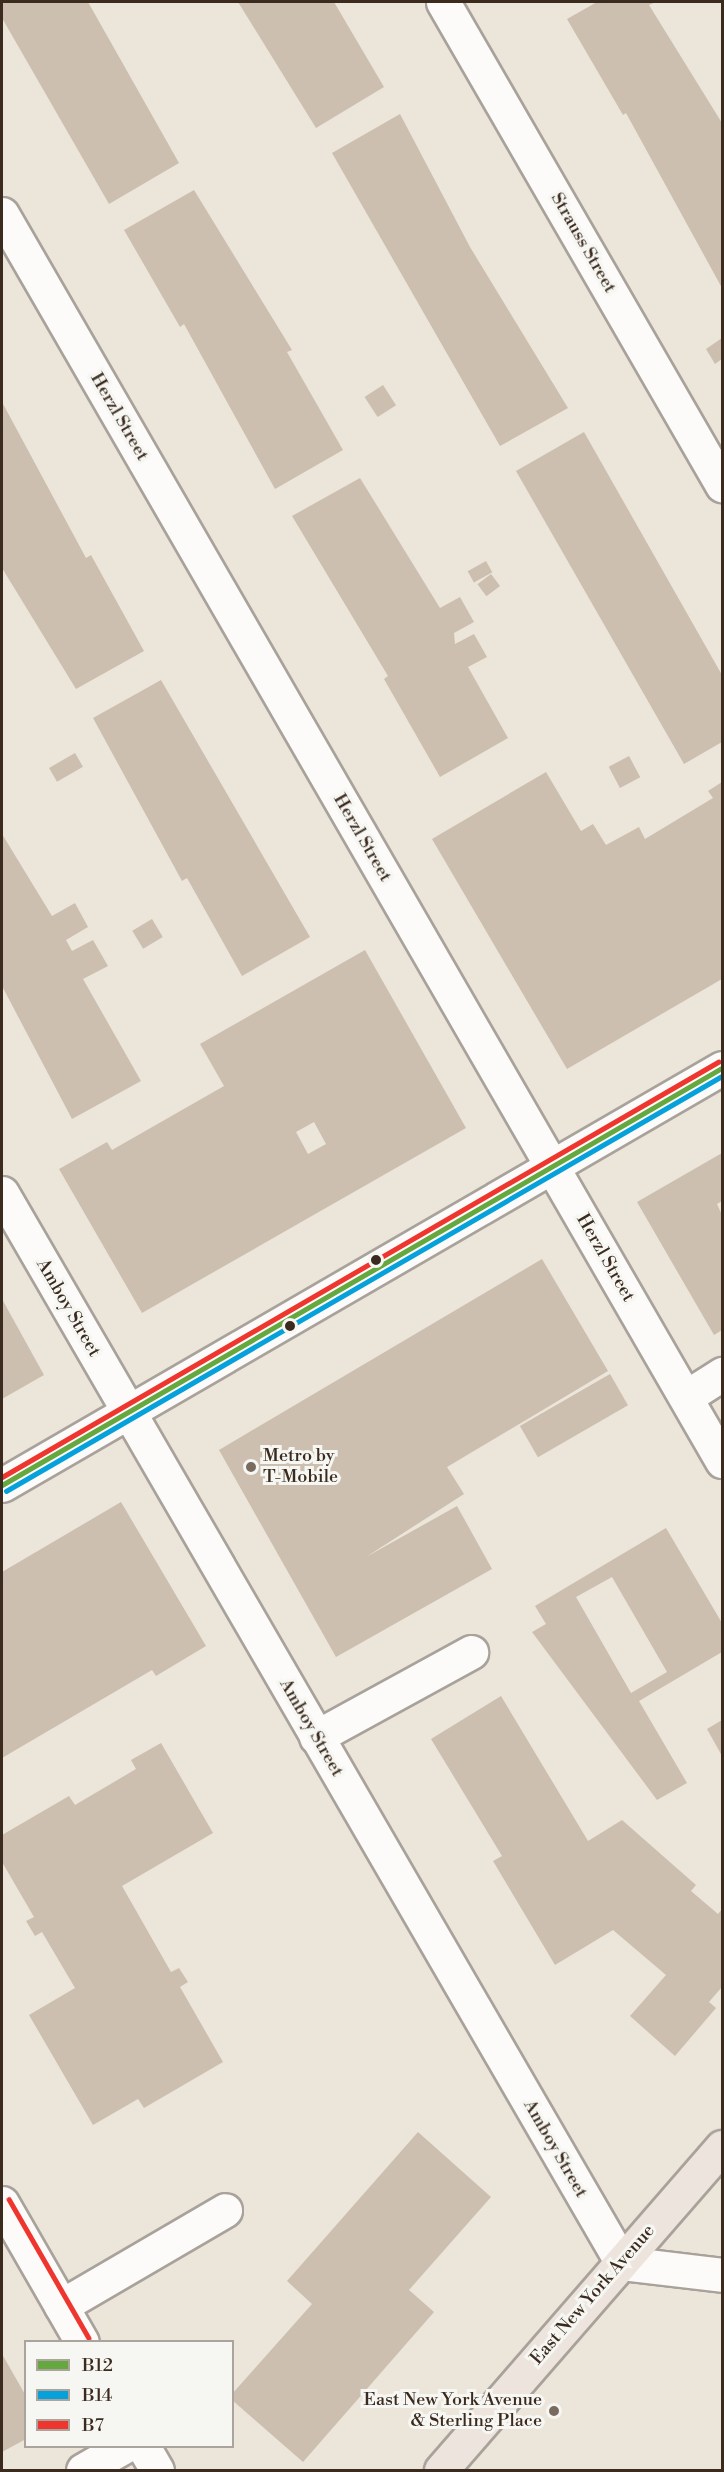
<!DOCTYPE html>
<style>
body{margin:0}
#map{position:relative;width:724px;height:2472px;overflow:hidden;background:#ece5da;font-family:"Libre Bodoni",serif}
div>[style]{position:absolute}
.building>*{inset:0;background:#cdbfaf;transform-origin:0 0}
.roads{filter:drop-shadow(2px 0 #a8a29b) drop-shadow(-2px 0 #a8a29b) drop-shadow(0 2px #a8a29b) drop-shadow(0 -2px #a8a29b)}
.minor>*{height:33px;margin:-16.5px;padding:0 16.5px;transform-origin:16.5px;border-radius:16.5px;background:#fcfbf9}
.major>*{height:33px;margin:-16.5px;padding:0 16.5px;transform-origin:16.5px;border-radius:16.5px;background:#ede5dd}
.bus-1>*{height:4.5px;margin:-2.25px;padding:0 2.25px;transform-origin:2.25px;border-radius:2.25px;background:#65a83f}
.bus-2>*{height:4.5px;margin:-2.25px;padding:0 2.25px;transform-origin:2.25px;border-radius:2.25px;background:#06a1da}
.bus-3>*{height:4.5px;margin:-2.25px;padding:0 2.25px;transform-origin:2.25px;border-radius:2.25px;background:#ee352e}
.dots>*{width:16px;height:16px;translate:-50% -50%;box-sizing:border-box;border:3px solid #f6f6f2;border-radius:50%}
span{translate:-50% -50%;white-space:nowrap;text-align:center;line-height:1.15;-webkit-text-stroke:6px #f6f6f2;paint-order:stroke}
.street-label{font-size:18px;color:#3b2a1e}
.poi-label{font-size:18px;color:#3b2a1e}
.left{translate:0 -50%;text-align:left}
.right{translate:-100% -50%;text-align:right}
.frame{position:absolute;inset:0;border:3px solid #3b2a1e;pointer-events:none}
.legend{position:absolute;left:24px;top:2340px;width:210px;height:108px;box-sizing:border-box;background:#f6f6f2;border:2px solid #aba49d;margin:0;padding:8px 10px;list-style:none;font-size:18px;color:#3b2a1e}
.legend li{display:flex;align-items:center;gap:12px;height:30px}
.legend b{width:30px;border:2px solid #aba49d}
</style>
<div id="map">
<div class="building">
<i style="clip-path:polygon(2px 2px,88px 2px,179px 163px,109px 204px,2px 18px)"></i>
<i style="clip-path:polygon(238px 2px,334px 2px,384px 87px,316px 128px)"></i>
<i style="clip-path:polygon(597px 2px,656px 2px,649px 5px,722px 123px,722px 288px,626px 113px,623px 115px,567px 19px)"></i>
<i style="clip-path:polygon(400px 114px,470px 247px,568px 408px,500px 446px,332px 153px)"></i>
<i style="clip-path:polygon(194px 190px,292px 350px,287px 352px,343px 450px,275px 489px,184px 324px,180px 327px,124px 230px)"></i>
<i style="clip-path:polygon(722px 338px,722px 359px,715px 364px,706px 349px)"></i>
<i style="left:383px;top:385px;width:24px;height:22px;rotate:57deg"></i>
<i style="clip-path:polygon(2px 402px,86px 558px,91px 555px,144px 651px,76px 689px,2px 568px)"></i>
<i style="clip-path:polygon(584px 432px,722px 675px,722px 742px,684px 764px,516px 471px)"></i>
<i style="clip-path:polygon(360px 478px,440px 608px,460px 597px,474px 622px,454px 633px,455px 644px,474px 634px,487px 657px,468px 667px,508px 738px,440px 777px,384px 679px,388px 676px,292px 516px)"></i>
<i style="left:486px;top:561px;width:13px;height:21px;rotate:61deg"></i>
<i style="left:491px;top:574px;width:15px;height:17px;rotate:53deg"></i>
<i style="clip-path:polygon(161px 680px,310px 937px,242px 976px,187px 878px,182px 881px,93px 718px)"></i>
<i style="left:75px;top:753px;width:16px;height:30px;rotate:60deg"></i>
<i style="left:629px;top:756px;width:24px;height:23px;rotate:62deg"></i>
<i style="clip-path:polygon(546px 772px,581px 831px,593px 824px,606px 845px,639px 827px,645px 839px,713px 798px,708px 791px,722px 782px,722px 979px,567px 1069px,432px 839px)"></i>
<i style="clip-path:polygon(2px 834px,52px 916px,75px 903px,88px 927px,66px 940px,72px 951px,93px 940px,108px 966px,83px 979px,141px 1081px,72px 1119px,2px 986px)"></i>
<i style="left:152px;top:919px;width:21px;height:23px;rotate:59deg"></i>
<i style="clip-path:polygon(evenodd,365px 950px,466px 1128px,142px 1313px,59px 1169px,107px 1142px,112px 1150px,224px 1086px,200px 1044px,365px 950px,314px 1122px,326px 1144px,308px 1154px,296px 1132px,314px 1122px)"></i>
<i style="clip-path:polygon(722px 1153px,722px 1201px,717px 1204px,722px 1215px,722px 1330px,714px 1335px,637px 1202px)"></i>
<i style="clip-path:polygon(542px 1259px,608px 1371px,447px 1467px,464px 1494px,366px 1557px,457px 1506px,492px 1569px,336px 1657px,219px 1450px)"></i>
<i style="clip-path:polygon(2px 1299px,44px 1375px,2px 1399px)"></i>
<i style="left:610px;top:1374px;width:36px;height:104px;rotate:60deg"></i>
<i style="clip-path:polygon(121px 1502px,206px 1646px,156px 1676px,152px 1670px,2px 1758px,2px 1572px)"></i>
<i style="clip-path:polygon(evenodd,666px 1528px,722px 1623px,722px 1652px,639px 1701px,687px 1783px,657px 1800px,532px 1632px,546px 1624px,535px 1606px,666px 1528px,612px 1577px,667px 1672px,631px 1693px,576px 1597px,612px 1577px)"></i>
<i style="clip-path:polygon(501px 1696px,588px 1841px,622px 1820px,696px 1885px,691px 1891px,718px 1914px,722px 1909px,722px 1987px,709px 2002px,716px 2008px,675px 2056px,630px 2016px,666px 1975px,613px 1930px,555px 1965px,493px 1861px,502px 1856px,431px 1739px)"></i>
<i style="clip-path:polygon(722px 1720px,722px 1756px,707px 1729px)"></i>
<i style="clip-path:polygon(161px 1743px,213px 1833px,122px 1886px,171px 1972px,179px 1968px,188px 1982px,180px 1987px,223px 2062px,144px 2108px,138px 2099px,93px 2125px,29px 2015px,75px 1988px,42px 1932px,35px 1936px,26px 1921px,34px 1917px,2px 1862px,2px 1835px,69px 1796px,75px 1805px,136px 1769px,131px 1760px)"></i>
<i style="clip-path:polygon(418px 2132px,491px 2197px,409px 2290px,434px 2312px,303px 2462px,232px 2400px,232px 2394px,312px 2304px,287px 2281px)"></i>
<i style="clip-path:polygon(2px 2354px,26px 2396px,26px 2439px,2px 2452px)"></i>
</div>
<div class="roads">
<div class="minor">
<i style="left:443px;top:2px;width:558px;rotate:59.99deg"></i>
<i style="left:2px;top:214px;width:1440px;rotate:60deg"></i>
<i style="left:2px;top:1193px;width:1237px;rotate:59.91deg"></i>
<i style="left:622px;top:2263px;width:101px;rotate:6.8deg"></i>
<i style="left:686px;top:1397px;width:43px;rotate:-32.6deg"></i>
<i style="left:2px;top:1485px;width:832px;rotate:-30.08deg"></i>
<i style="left:316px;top:1737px;width:177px;rotate:-28.7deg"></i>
<i style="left:2px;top:2203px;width:160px;rotate:60.1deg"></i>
<i style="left:61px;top:2306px;width:190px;rotate:-30.3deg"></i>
<i style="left:143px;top:2446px;width:28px;rotate:60deg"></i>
<i style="left:83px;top:2470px;width:48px;rotate:-29.7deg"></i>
</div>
<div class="major">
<i style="left:441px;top:2470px;width:428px;rotate:-49deg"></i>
</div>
</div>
<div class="bus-1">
<i style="left:2px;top:1485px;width:832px;rotate:-30.08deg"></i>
</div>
<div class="bus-2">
<i style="left:6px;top:1491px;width:828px;rotate:-30.1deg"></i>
</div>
<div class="bus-3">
<i style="left:2px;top:1477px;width:828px;rotate:-30.1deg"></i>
<i style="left:9px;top:2199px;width:160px;rotate:60.1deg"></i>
</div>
<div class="dots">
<i style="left:376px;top:1260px;background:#3b2a1e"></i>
<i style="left:290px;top:1326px;background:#3b2a1e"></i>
<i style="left:251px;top:1467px;background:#796b60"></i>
<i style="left:554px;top:2411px;background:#796b60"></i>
</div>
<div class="street-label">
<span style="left:583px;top:243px;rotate:60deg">Strauss Street</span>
<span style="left:119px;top:417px;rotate:60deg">Herzl Street</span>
<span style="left:362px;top:838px;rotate:60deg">Herzl Street</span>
<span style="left:605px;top:1258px;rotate:60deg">Herzl Street</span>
<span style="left:68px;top:1308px;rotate:60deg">Amboy Street</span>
<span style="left:311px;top:1728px;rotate:60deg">Amboy Street</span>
<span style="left:555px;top:2149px;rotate:60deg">Amboy Street</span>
<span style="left:593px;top:2295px;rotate:-49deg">East New York Avenue</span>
</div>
<div class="poi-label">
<span class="left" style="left:263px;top:1467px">Metro by<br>T-Mobile</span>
<span class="right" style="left:542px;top:2411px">East New York Avenue<br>&amp; Sterling Place</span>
</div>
<div class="frame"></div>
<ul class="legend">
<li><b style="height:8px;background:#65a83f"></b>B12</li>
<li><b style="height:8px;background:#06a1da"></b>B14</li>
<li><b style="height:8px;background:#ee352e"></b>B7</li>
</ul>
</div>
